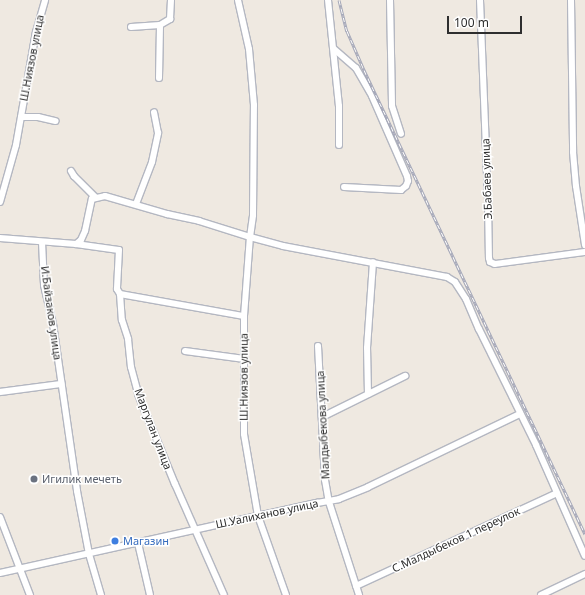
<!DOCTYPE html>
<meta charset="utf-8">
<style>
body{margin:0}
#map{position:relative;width:585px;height:595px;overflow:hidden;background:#efe9e1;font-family:"Noto Sans",sans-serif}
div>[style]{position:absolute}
.roads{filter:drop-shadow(1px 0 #b4b7c1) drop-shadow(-1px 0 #b4b7c1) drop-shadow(0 1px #b4b7c1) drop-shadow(0 -1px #b4b7c1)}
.minor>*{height:6px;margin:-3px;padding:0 3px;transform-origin:3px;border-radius:3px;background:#fff}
.rail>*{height:3px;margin-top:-1.5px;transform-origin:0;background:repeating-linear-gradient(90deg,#fff 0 4.5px,#a3a6b8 0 9px);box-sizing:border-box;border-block:1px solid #a3a6b8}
.dots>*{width:11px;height:11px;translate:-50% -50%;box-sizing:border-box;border:2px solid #fff;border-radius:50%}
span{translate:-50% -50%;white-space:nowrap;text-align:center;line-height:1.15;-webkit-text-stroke:3px #fff;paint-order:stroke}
.street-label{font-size:11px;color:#2e2e2e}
.worship-label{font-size:11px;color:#5b616d}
.left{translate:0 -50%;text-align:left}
.shop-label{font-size:11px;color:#366cbe}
.scale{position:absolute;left:447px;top:16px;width:75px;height:18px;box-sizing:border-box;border:2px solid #2e2e2e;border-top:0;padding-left:5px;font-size:12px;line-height:14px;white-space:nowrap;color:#2e2e2e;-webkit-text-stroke:3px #fff;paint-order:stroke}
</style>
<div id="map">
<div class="roads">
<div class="minor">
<i style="left:328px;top:0;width:107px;rotate:84.1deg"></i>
<i style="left:339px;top:106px;width:39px;rotate:90deg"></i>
<i style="left:390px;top:0;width:106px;rotate:88.9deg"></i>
<i style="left:392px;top:106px;width:29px;rotate:72deg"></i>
<i style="left:480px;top:0;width:203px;rotate:87.7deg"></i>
<i style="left:488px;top:203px;width:55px;rotate:89deg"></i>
<i style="left:489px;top:258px;width:4px;rotate:76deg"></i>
<i style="left:490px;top:262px;width:5px;rotate:22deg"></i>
<i style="left:495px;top:264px;width:91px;rotate:-7.6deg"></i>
<i style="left:571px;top:0;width:152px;rotate:89.2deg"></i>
<i style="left:573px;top:152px;width:34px;rotate:85deg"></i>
<i style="left:576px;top:186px;width:60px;rotate:81.3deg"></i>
<i style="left:131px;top:27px;width:29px;rotate:-4deg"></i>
<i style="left:334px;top:49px;width:29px;rotate:41deg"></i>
<i style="left:356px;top:68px;width:32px;rotate:60deg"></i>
<i style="left:372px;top:96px;width:87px;rotate:66.4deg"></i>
<i style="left:407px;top:176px;width:5px;rotate:79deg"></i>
<i style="left:408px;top:181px;width:5px;rotate:112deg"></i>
<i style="left:406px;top:186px;width:6px;rotate:141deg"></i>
<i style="left:401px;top:190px;width:57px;rotate:-177deg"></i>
<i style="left:159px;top:78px;width:53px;rotate:-88.9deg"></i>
<i style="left:160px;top:25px;width:12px;rotate:-31deg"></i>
<i style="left:170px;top:19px;width:19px;rotate:-87deg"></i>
<i style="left:21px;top:117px;width:17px"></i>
<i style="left:38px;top:117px;width:18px;rotate:13deg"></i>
<i style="left:71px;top:171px;width:6px;rotate:59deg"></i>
<i style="left:74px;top:176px;width:30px;rotate:45deg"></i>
<i style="left:0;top:202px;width:59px;rotate:-74.3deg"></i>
<i style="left:16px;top:145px;width:115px;rotate:-80deg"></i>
<i style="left:36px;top:32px;width:33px;rotate:-74deg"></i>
<i style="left:136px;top:204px;width:45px;rotate:-69.1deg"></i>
<i style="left:152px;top:162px;width:30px;rotate:-78deg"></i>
<i style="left:158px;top:133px;width:21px;rotate:-101deg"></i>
<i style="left:0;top:238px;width:76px;rotate:4.5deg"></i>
<i style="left:76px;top:244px;width:6px;rotate:-39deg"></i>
<i style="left:81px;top:240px;width:10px;rotate:-66deg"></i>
<i style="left:85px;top:231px;width:33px;rotate:-78deg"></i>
<i style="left:92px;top:199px;width:13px;rotate:-13deg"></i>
<i style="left:105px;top:196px;width:65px;rotate:16.2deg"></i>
<i style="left:167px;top:214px;width:33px;rotate:12deg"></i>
<i style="left:199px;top:221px;width:53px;rotate:17.4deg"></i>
<i style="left:250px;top:237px;width:22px;rotate:-82deg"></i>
<i style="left:253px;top:215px;width:110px;rotate:-89.5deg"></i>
<i style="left:254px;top:105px;width:56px;rotate:-95.1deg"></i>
<i style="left:249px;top:49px;width:50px;rotate:-102.7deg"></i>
<i style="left:42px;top:242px;width:43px;rotate:87.3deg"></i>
<i style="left:44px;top:285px;width:40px;rotate:77deg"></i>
<i style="left:53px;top:324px;width:169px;rotate:81.8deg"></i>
<i style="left:77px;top:491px;width:64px;rotate:79.2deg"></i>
<i style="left:89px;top:554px;width:43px;rotate:73.7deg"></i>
<i style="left:76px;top:244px;width:43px;rotate:7.9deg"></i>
<i style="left:119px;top:250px;width:39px;rotate:93deg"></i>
<i style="left:117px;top:289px;width:6px;rotate:59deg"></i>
<i style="left:120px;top:294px;width:26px;rotate:86deg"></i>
<i style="left:122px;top:320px;width:20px;rotate:72deg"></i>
<i style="left:128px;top:339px;width:28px;rotate:84deg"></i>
<i style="left:131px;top:367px;width:28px;rotate:75deg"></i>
<i style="left:138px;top:394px;width:97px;rotate:67.7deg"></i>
<i style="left:175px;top:484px;width:121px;rotate:66.2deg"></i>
<i style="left:120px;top:294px;width:126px;rotate:10.1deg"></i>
<i style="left:318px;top:346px;width:134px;rotate:87deg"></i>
<i style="left:325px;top:480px;width:22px;rotate:80deg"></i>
<i style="left:329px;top:502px;width:98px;rotate:72.1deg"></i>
<i style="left:185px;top:351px;width:60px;rotate:7.7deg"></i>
<i style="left:0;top:392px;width:62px;rotate:-7.5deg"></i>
<i style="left:368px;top:394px;width:46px;rotate:-91.2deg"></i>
<i style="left:367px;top:348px;width:86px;rotate:-86deg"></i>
<i style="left:322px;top:417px;width:93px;rotate:-26.3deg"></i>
<i style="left:0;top:517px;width:84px;rotate:69deg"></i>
<i style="left:138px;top:543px;width:53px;rotate:77deg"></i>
<i style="left:0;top:573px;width:325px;rotate:-12.5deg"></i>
<i style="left:317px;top:503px;width:22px;rotate:-10deg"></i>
<i style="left:339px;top:499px;width:31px;rotate:-22deg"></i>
<i style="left:368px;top:487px;width:169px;rotate:-25.7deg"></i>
<i style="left:356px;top:586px;width:221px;rotate:-24.8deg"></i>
<i style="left:286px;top:595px;width:84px;rotate:-109.5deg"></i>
<i style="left:258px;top:516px;width:83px;rotate:-99.7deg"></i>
<i style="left:244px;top:434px;width:118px;rotate:-90deg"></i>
<i style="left:244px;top:316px;width:79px;rotate:-85.7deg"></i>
<i style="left:250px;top:237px;width:34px;rotate:15deg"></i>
<i style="left:283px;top:246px;width:167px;rotate:10.7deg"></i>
<i style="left:447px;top:277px;width:9px;rotate:32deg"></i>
<i style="left:455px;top:282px;width:20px;rotate:57deg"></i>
<i style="left:466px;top:299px;width:33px;rotate:67deg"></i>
<i style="left:479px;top:329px;width:129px;rotate:63.8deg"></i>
<i style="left:536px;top:445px;width:121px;rotate:66.2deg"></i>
<i style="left:541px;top:595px;width:49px;rotate:-25.5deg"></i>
</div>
</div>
<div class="rail">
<i style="left:339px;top:0;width:32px;rotate:76deg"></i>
<i style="left:347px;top:31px;width:43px;rotate:66.4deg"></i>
<i style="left:364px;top:70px;width:514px;rotate:64.53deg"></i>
</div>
<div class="dots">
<i style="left:34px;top:479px;background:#6b7280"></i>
<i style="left:115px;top:541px;background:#3f7fe0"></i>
</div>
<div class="street-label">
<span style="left:32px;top:58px;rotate:-79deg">Ш.Ниязов улица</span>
<span style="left:487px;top:179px;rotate:-92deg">Э.Бабаев улица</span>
<span style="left:51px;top:313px;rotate:82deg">И.Байзаков улица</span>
<span style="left:244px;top:377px;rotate:-90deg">Ш.Ниязов улица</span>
<span style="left:323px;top:425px;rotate:-93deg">Малдыбекова улица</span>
<span style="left:153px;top:429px;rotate:69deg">Маргулан улица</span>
<span style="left:267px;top:514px;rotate:-12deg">Ш.Уалиханов улица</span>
<span style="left:456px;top:540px;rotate:-25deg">С.Малдыбеков 1 переулок</span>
</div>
<div class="worship-label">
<span class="left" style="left:42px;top:479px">Игилик мечеть</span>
</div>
<div class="shop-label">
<span class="left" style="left:123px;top:541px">Магазин</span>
</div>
<div class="scale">100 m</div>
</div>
